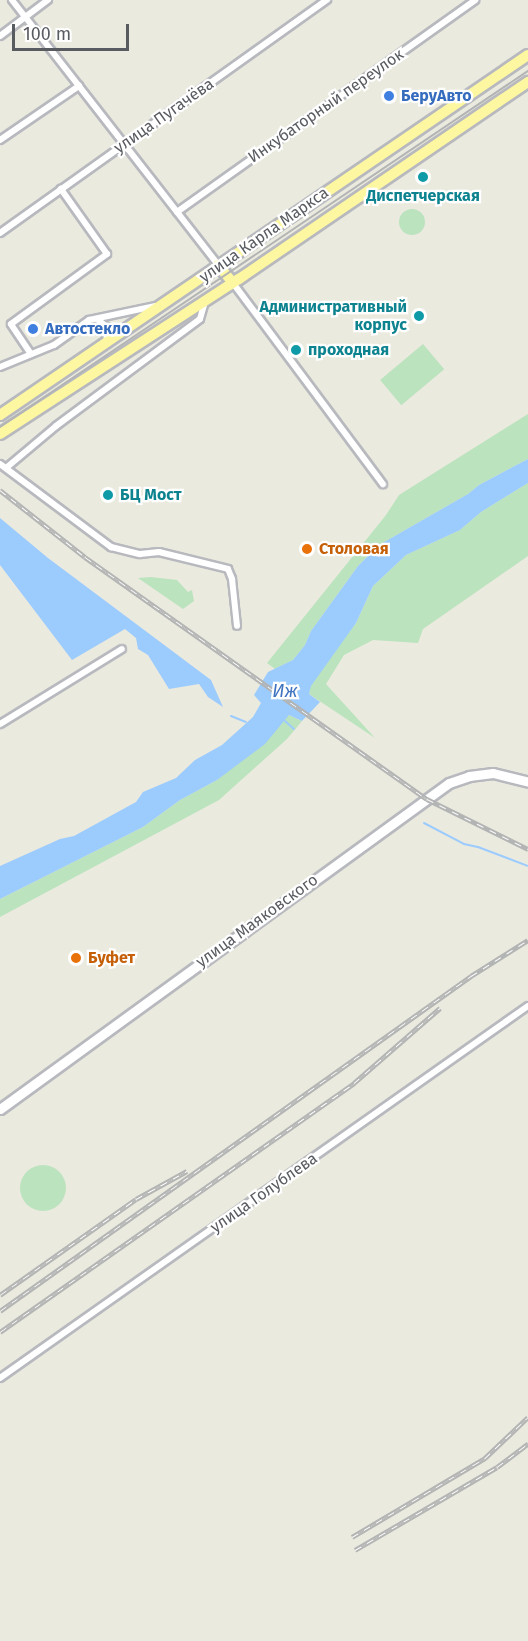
<!DOCTYPE html>
<meta charset="utf-8">
<style>
body{margin:0}
#map{position:relative;width:528px;height:1641px;overflow:hidden;background:#ebeadf;font-family:"Fira Sans",sans-serif}
div>[style]{position:absolute}
.green>*{inset:0;background:#bbe3be;transform-origin:0 0}
.round{border-radius:50%}
.water>*{inset:0;background:#9ccbfe}
.stream>*{height:2px;margin:-1px;padding:0 1px;transform-origin:1px;border-radius:1px;background:#9ccbfe}
.roads{filter:drop-shadow(2px 0 #b7b9be) drop-shadow(-2px 0 #b7b9be) drop-shadow(0 2px #b7b9be) drop-shadow(0 -2px #b7b9be)}
.street>*{height:6px;margin:-3px;padding:0 3px;transform-origin:3px;border-radius:3px;background:#fff}
.secondary>*{height:9px;margin:-4.5px;padding:0 4.5px;transform-origin:4.5px;border-radius:4.5px;background:#fff}
.primary>*{height:10px;margin:-5px;padding:0 5px;transform-origin:5px;border-radius:5px;background:#fef7a1}
.tram>*{height:1.5px;margin:-0.75px;padding:0 0.75px;transform-origin:0.75px;border-radius:0.75px;background:#b3b4b4}
.rail>*{height:4.5px;margin-top:-2.25px;transform-origin:0;background:repeating-linear-gradient(90deg,#fff 0 7px,#b3b4b4 0 14px);box-sizing:border-box;border-block:2px solid #b3b4b4}
.dots>*{width:16px;height:16px;translate:-50% -50%;box-sizing:border-box;border:3px solid #fff;border-radius:50%}
span{translate:-50% -50%;white-space:nowrap;text-align:center;line-height:1.15;-webkit-text-stroke:4.5px #fff;paint-order:stroke}
.shop-label{font-size:16px;color:#366cbe;font-weight:700}
.left{translate:0 -50%;text-align:left}
.street-label{font-size:16px;color:#585b60}
.culture-label{font-size:16px;color:#0d838f;font-weight:700}
.right{translate:-100% -50%;text-align:right}
.food-label{font-size:16px;color:#c56008;font-weight:700}
.water-label{font-size:18px;color:#4074c0;font-style:italic}
.scale{position:absolute;left:12px;top:24px;width:117px;height:27px;box-sizing:border-box;border:3px solid #585b60;border-top:0;padding-left:8px;font-size:18px;line-height:21px;white-space:nowrap;color:#585b60;-webkit-text-stroke:4px #fff;paint-order:stroke}
</style>
<div id="map">
<div class="green">
<i class="round" style="left:399px;top:209px;width:26px;height:26px"></i>
<i style="left:423px;top:344px;width:33px;height:56px;rotate:50deg"></i>
<i style="clip-path:polygon(528px 414px,528px 459px,479px 485px,468px 494px,379px 545px,358px 566px,311px 631px,305px 645px,293px 660px,275px 669px,267px 663px,386px 515px,399px 495px)"></i>
<i style="clip-path:polygon(528px 483px,528px 556px,423px 629px,418px 643px,373px 640px,344px 655px,326px 684px,375px 738px,309px 694px,310px 686px,328px 660px,356px 623px,373px 586px,406px 555px,460px 530px,481px 512px)"></i>
<i style="clip-path:polygon(151px 577px,177px 580px,188px 592px,192px 590px,194px 601px,183px 609px,138px 578px)"></i>
<i style="clip-path:polygon(289px 715px,302px 721px,287px 739px,219px 800px,0 917px,0 899px,143px 827px,180px 800px,217px 780px)"></i>
<i class="round" style="left:20px;top:1165px;width:46px;height:46px"></i>
</div>
<div class="water">
<i style="clip-path:polygon(528px 459px,528px 483px,481px 512px,460px 530px,406px 555px,373px 586px,356px 623px,311px 686px,309px 694px,320px 702px,302px 721px,289px 715px,265px 744px,217px 780px,180px 800px,143px 827px,0 899px,0 866px,60px 839px,74px 836px,136px 802px,143px 792px,176px 778px,195px 760px,222px 745px,253px 717px,261px 703px,254px 695px,268px 672px,293px 660px,305px 645px,311px 631px,358px 566px,379px 545px,468px 494px,479px 485px)"></i>
<i style="clip-path:polygon(0 518px,48px 558px,211px 680px,223px 707px,208px 697px,199px 684px,169px 689px,148px 655px,138px 649px,136px 638px,125px 629px,72px 660px,0 565px)"></i>
</div>
<div class="stream">
<i style="left:231px;top:716px;width:16px;rotate:22deg"></i>
<i style="left:285px;top:721px;width:12px;rotate:42deg"></i>
<i style="left:424px;top:823px;width:45px;rotate:27.7deg"></i>
<i style="left:464px;top:844px;width:14px;rotate:12deg"></i>
<i style="left:478px;top:847px;width:53px;rotate:20.8deg"></i>
</div>
<div class="roads">
<div class="street">
<i style="left:12px;top:0;width:336px;rotate:52.1deg"></i>
<i style="left:0;top:36px;width:60px;rotate:-36.9deg"></i>
<i style="left:0;top:140px;width:96px;rotate:-34.4deg"></i>
<i style="left:177px;top:212px;width:366px;rotate:-35.4deg"></i>
<i style="left:0;top:233px;width:402px;rotate:-35.5deg"></i>
<i style="left:233px;top:283px;width:251px;rotate:53.3deg"></i>
<i style="left:97px;top:319px;width:14px;rotate:39deg"></i>
<i style="left:108px;top:328px;width:14px;rotate:98deg"></i>
<i style="left:31px;top:354px;width:36px;rotate:-124deg"></i>
<i style="left:11px;top:324px;width:119px;rotate:-36.1deg"></i>
<i style="left:107px;top:254px;width:80px;rotate:-125.3deg"></i>
<i style="left:0;top:367px;width:58px;rotate:-22.2deg"></i>
<i style="left:54px;top:345px;width:43px;rotate:-35.5deg"></i>
<i style="left:89px;top:320px;width:67px;rotate:-12deg"></i>
<i style="left:0;top:464px;width:139px;rotate:36.8deg"></i>
<i style="left:111px;top:547px;width:30px;rotate:14deg"></i>
<i style="left:140px;top:554px;width:19px;rotate:-6deg"></i>
<i style="left:159px;top:552px;width:71px;rotate:13.8deg"></i>
<i style="left:228px;top:569px;width:11px;rotate:68deg"></i>
<i style="left:232px;top:579px;width:47px;rotate:83.9deg"></i>
<i style="left:6px;top:468px;width:65px;rotate:-40deg"></i>
<i style="left:56px;top:426px;width:179px;rotate:-36.6deg"></i>
<i style="left:200px;top:319px;width:19px;rotate:-74deg"></i>
<i style="left:0;top:724px;width:143px;rotate:-31.6deg"></i>
<i style="left:0;top:1378px;width:646px;rotate:-35.17deg"></i>
</div>
<div class="secondary">
<i style="left:0;top:1109px;width:555px;rotate:-35.98deg"></i>
<i style="left:449px;top:783px;width:21px;rotate:-19deg"></i>
<i style="left:469px;top:776px;width:24px;rotate:-7deg"></i>
<i style="left:493px;top:773px;width:36px;rotate:14deg"></i>
</div>
<div class="primary">
<i style="left:218px;top:265px;width:23px;rotate:50deg"></i>
<i style="left:0;top:415px;width:639px;rotate:-34.29deg"></i>
<i style="left:0;top:434px;width:285px;rotate:-33deg"></i>
<i style="left:239px;top:279px;width:350px;rotate:-34.3deg"></i>
</div>
</div>
<div class="tram">
<i style="left:0;top:427px;width:637px;rotate:-33.99deg"></i>
</div>
<div class="rail">
<i style="left:0;top:490px;width:108px;rotate:38.2deg"></i>
<i style="left:85px;top:557px;width:419px;rotate:35.3deg"></i>
<i style="left:427px;top:799px;width:113px;rotate:26.3deg"></i>
<i style="left:0;top:1295px;width:166px;rotate:-35.2deg"></i>
<i style="left:136px;top:1199px;width:58px;rotate:-28.8deg"></i>
<i style="left:0;top:1311px;width:578px;rotate:-35.42deg"></i>
<i style="left:471px;top:976px;width:67px;rotate:-32.3deg"></i>
<i style="left:0;top:1332px;width:433px;rotate:-35.1deg"></i>
<i style="left:354px;top:1083px;width:114px;rotate:-41.1deg"></i>
<i style="left:352px;top:1537px;width:155px;rotate:-30.7deg"></i>
<i style="left:485px;top:1458px;width:59px;rotate:-43.6deg"></i>
<i style="left:355px;top:1550px;width:164px;rotate:-30.3deg"></i>
<i style="left:497px;top:1467px;width:39px;rotate:-37deg"></i>
</div>
<div class="dots">
<i style="left:389px;top:96px;background:#3f7fe0"></i>
<i style="left:423px;top:177px;background:#0f9aa8"></i>
<i style="left:419px;top:316px;background:#0f9aa8"></i>
<i style="left:33px;top:329px;background:#3f7fe0"></i>
<i style="left:296px;top:350px;background:#0f9aa8"></i>
<i style="left:108px;top:495px;background:#0f9aa8"></i>
<i style="left:307px;top:549px;background:#e8710a"></i>
<i style="left:76px;top:958px;background:#e8710a"></i>
</div>
<div class="shop-label">
<span class="left" style="left:401px;top:96px">БеруАвто</span>
<span class="left" style="left:45px;top:329px">Автостекло</span>
</div>
<div class="street-label">
<span style="left:326px;top:106px;rotate:-35deg">Инкубаторный переулок</span>
<span style="left:164px;top:116px;rotate:-35deg">улица Пугачёва</span>
<span style="left:264px;top:235px;rotate:-35deg">улица Карла Маркса</span>
<span style="left:257px;top:921px;rotate:-36deg">улица Маяковского</span>
<span style="left:264px;top:1193px;rotate:-35deg">улица Голублева</span>
</div>
<div class="culture-label">
<span style="left:423px;top:196px">Диспетчерская</span>
<span class="right" style="left:407px;top:316px">Административный<br>корпус</span>
<span class="left" style="left:308px;top:350px">проходная</span>
<span class="left" style="left:120px;top:495px">БЦ Мост</span>
</div>
<div class="food-label">
<span class="left" style="left:319px;top:549px">Столовая</span>
<span class="left" style="left:88px;top:958px">Буфет</span>
</div>
<div class="water-label">
<span style="left:285px;top:691px">Иж</span>
</div>
<div class="scale">100 m</div>
</div>
